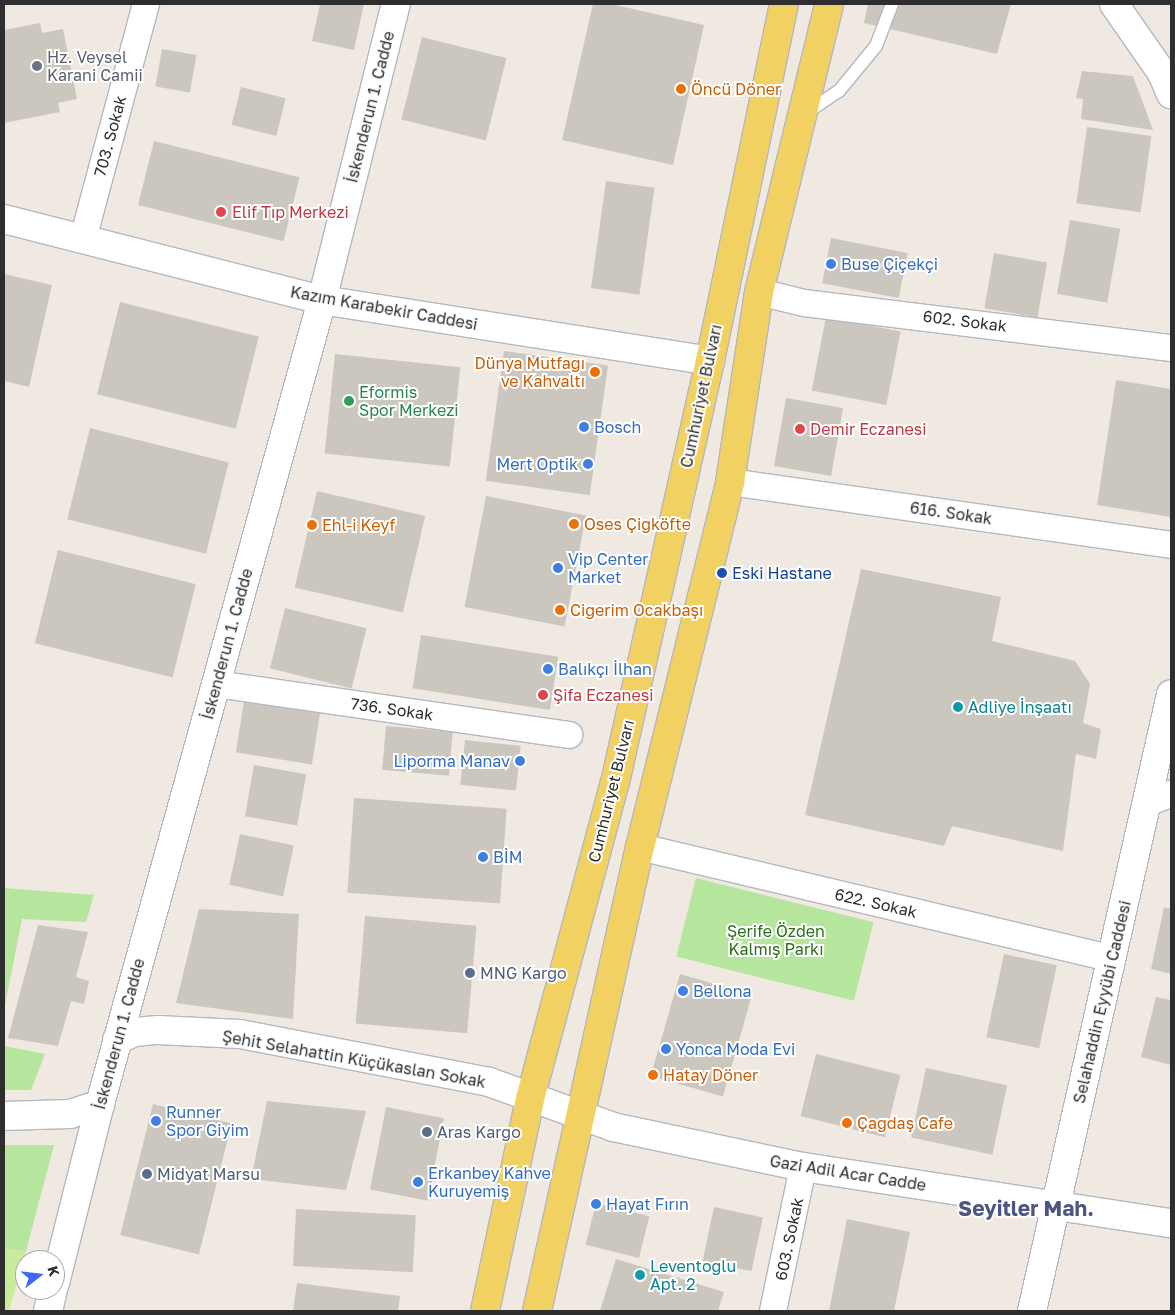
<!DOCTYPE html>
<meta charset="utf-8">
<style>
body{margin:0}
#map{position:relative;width:1175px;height:1315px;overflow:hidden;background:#efe9e1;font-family:"Golos Text",sans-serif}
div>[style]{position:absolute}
.green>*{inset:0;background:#b6e59e;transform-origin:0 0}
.pitch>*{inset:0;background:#c9ec9a}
.building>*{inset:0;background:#cbc7bf;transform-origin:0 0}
.roads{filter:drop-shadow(1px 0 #b4b7c1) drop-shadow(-1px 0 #b4b7c1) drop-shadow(0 1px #b4b7c1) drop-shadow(0 -1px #b4b7c1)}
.service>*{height:12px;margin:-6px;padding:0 6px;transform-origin:6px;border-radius:6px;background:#fff}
.minor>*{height:26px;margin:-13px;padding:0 13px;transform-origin:13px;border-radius:13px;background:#fff}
.tertiary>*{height:28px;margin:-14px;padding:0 14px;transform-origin:14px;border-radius:14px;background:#fff}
.primary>*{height:28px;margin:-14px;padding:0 14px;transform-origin:14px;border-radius:14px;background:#f2d163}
.dots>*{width:14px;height:14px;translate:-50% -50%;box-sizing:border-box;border:2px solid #fff;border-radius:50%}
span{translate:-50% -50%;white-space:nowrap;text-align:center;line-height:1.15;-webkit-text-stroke:4px #fff;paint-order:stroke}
.worship-label{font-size:16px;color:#5b616d}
.left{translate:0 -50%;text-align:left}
.food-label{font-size:16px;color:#c56008}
.right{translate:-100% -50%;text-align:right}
.street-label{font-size:16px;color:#2e2e2e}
.health-label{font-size:16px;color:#be3a42}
.shop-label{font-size:16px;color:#366cbe}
.leisure-label{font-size:16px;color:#27864d}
.transit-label{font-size:16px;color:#164399}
.culture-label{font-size:16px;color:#0d838f}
.park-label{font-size:16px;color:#2c6e1b}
.service-label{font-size:16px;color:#4e5e75}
.district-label{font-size:21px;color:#4d5680;font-weight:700}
.frame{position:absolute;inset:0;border:5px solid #2e2e2e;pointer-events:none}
.north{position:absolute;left:15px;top:1250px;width:50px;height:50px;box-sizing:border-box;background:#fff;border:1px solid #ababab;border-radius:50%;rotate:74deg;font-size:14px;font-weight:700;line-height:20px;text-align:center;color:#2e2e2e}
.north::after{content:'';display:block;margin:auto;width:18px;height:22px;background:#4264fb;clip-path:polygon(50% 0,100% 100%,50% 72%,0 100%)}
</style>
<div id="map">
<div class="green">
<i style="left:696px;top:878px;width:183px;height:81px;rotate:14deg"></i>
<i style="clip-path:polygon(4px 888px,94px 895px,86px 922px,22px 919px,4px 1010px)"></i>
<i style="clip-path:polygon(4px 1046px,45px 1054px,31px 1090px,4px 1090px)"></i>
<i style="clip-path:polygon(4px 1145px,54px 1145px,26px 1251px,4px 1249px)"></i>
</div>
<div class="pitch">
<i style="clip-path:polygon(4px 1249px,26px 1251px,9px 1311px,4px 1311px)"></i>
</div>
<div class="building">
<i style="clip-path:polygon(320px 4px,364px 4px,354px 50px,312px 41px)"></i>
<i style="clip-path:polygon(593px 4px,611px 4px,704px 25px,673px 165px,562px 140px)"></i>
<i style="clip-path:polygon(868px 4px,1011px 4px,997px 54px,864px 23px)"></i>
<i style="clip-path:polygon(40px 23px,42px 33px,63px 29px,77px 99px,58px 103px,60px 112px,4px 123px,4px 30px)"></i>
<i style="left:422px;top:37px;width:87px;height:85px;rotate:14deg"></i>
<i style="left:162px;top:49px;width:35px;height:38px;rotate:10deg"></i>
<i style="clip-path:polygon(1082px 71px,1133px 76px,1153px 130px,1081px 119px,1083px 99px,1076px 98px)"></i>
<i style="left:241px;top:87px;width:46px;height:39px;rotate:14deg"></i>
<i style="left:1087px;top:127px;width:65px;height:77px;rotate:8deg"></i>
<i style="left:154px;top:141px;width:150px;height:66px;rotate:14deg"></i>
<i style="left:606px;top:181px;width:49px;height:108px;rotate:8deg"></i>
<i style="left:1070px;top:220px;width:51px;height:75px;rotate:10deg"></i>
<i style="left:831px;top:238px;width:78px;height:46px;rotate:11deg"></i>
<i style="left:994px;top:253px;width:54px;height:56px;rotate:10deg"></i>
<i style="clip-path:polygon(4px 274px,52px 285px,29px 387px,4px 381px)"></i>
<i style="left:120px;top:302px;width:143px;height:95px;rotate:14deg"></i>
<i style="left:826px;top:317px;width:76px;height:75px;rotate:11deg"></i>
<i style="left:504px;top:351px;width:105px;height:131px;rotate:8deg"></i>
<i style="left:335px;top:354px;width:126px;height:100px;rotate:6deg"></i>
<i style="clip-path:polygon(1116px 380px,1171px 389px,1171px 517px,1097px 505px)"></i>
<i style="left:786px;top:398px;width:58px;height:69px;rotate:10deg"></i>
<i style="left:90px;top:428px;width:143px;height:94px;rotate:14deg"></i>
<i style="left:317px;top:491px;width:111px;height:99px;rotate:13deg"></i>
<i style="left:486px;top:496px;width:102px;height:113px;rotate:11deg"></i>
<i style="left:58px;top:550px;width:142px;height:96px;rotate:14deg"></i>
<i style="clip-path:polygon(861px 569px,1001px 597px,992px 641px,1075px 661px,1090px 684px,1083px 723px,1101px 729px,1096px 759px,1076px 754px,1063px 851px,952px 826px,944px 846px,805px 815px)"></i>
<i style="left:285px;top:608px;width:84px;height:62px;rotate:14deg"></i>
<i style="left:421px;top:635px;width:139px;height:54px;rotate:9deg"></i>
<i style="left:244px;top:701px;width:77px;height:52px;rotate:9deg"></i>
<i style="left:386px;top:726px;width:67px;height:44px;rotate:5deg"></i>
<i style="left:465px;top:740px;width:56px;height:45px;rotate:6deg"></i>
<i style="left:254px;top:765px;width:53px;height:52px;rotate:10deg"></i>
<i style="left:354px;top:798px;width:153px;height:95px;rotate:4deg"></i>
<i style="left:240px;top:834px;width:55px;height:52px;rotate:12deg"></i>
<i style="clip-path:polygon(1164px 907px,1171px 909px,1171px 974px,1151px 969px)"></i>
<i style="clip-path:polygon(199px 909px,299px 914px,293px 1019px,176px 1003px)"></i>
<i style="left:365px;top:916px;width:112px;height:108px;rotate:5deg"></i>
<i style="clip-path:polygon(38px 925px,88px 932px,76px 977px,89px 981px,84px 1004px,71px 1001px,58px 1046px,8px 1038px)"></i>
<i style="left:1004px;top:954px;width:54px;height:85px;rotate:12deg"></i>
<i style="left:680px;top:974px;width:75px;height:106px;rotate:16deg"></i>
<i style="clip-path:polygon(1156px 997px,1171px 1000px,1171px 1065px,1141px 1057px)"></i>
<i style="left:816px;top:1054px;width:87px;height:64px;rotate:14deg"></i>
<i style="left:926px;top:1068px;width:83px;height:71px;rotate:12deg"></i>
<i style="clip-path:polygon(267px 1101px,366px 1111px,346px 1190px,251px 1179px)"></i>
<i style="left:153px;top:1104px;width:81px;height:135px;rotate:14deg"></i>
<i style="left:386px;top:1107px;width:59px;height:84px;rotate:11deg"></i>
<i style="left:596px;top:1203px;width:55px;height:43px;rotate:14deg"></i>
<i style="left:714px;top:1207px;width:50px;height:55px;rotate:12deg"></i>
<i style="left:296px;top:1209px;width:120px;height:57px;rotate:3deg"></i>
<i style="clip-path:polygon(847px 1219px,910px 1232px,894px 1311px,829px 1311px)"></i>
<i style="clip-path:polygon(616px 1259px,724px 1292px,718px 1311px,600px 1311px)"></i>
<i style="clip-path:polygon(297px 1283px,400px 1296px,398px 1311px,293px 1311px)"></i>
</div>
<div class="roads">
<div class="service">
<i style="left:806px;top:113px;width:40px;rotate:-34deg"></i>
<i style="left:839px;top:91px;width:58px;rotate:-50.6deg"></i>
<i style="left:876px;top:46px;width:45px;rotate:-69.1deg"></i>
</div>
<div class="minor">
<i style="left:83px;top:239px;width:243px;rotate:-75deg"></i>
<i style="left:759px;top:292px;width:46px;rotate:13.7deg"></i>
<i style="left:804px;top:303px;width:370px;rotate:7deg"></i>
<i style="left:730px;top:482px;width:445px;rotate:8.1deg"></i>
<i style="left:216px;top:684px;width:357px;rotate:8.2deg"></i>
<i style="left:1147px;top:803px;width:26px;rotate:-21deg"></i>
<i style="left:640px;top:847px;width:485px;rotate:13.3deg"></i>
<i style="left:773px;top:1311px;width:147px;rotate:-78.2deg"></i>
</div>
<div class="tertiary">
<i style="left:1114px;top:4px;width:84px;rotate:55.2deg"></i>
<i style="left:1162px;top:73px;width:23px;rotate:67deg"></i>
<i style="left:4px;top:219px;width:328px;rotate:14.3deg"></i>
<i style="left:322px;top:300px;width:393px;rotate:8.9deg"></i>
<i style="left:117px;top:1040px;width:19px;rotate:-25deg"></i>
<i style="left:134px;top:1032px;width:24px;rotate:-5deg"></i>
<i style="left:158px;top:1030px;width:82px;rotate:2.8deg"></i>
<i style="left:240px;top:1034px;width:254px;rotate:10.9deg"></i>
<i style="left:489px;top:1082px;width:132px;rotate:19.9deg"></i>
<i style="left:613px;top:1127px;width:194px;rotate:11.9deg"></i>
<i style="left:803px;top:1167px;width:372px;rotate:8.7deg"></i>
<i style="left:4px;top:1116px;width:66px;rotate:-1.7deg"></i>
<i style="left:70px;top:1114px;width:32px;rotate:-18deg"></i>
<i style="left:55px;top:1283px;width:185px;rotate:-75.9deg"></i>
<i style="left:100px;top:1104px;width:834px;rotate:-74.56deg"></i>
<i style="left:322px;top:300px;width:305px;rotate:-76deg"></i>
<i style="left:48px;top:1311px;width:22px;rotate:-77deg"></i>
<i style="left:1032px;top:1311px;width:632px;rotate:-77.3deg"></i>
</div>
<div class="primary">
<i style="left:485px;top:1311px;width:217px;rotate:-78deg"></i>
<i style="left:530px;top:1099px;width:332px;rotate:-75deg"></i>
<i style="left:616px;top:778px;width:427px;rotate:-77.3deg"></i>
<i style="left:710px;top:361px;width:365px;rotate:-78.3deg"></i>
<i style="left:537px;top:1311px;width:475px;rotate:-77.5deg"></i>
<i style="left:640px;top:847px;width:376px;rotate:-76.1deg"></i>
<i style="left:730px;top:482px;width:192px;rotate:-81.3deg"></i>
<i style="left:759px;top:292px;width:296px;rotate:-76.3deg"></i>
</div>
</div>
<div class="dots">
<i style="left:37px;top:66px;background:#6b7280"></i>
<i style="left:681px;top:89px;background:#e8710a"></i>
<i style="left:221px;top:212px;background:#e0444e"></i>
<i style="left:831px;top:264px;background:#3f7fe0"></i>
<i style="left:595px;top:372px;background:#e8710a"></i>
<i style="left:349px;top:401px;background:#2e9e5b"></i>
<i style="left:584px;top:427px;background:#3f7fe0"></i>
<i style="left:800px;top:429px;background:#e0444e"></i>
<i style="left:588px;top:464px;background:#3f7fe0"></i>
<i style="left:574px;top:524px;background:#e8710a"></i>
<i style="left:312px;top:525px;background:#e8710a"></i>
<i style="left:558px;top:568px;background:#3f7fe0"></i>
<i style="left:722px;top:573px;background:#1a4fb4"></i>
<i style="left:560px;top:610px;background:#e8710a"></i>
<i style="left:548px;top:669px;background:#3f7fe0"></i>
<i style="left:543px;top:695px;background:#e0444e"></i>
<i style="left:958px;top:707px;background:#0f9aa8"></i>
<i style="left:520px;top:761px;background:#3f7fe0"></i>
<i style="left:483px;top:857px;background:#3f7fe0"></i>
<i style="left:470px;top:973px;background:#5c6f8a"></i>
<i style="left:683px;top:991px;background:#3f7fe0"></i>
<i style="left:666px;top:1049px;background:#3f7fe0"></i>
<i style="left:653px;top:1075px;background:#e8710a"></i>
<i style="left:156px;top:1121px;background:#3f7fe0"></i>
<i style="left:847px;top:1123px;background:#e8710a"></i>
<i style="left:427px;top:1132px;background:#5c6f8a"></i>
<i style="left:147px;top:1174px;background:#5c6f8a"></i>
<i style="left:418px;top:1182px;background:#3f7fe0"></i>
<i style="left:596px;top:1204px;background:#3f7fe0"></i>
<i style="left:640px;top:1275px;background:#0f9aa8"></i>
</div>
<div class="worship-label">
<span class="left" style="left:47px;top:66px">Hz. Veysel<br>Karani Camii</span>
</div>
<div class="food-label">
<span class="left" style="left:691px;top:89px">Öncü Döner</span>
<span class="right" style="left:585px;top:372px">Dünya Mutfağı<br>ve Kahvaltı</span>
<span class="left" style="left:584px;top:524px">Oses Çiğköfte</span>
<span class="left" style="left:322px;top:525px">Ehl-i Keyf</span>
<span class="left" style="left:570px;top:610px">Ciğerim Ocakbaşı</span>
<span class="left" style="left:663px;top:1075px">Hatay Döner</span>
<span class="left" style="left:857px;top:1123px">Çağdaş Cafe</span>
</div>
<div class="street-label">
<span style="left:370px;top:107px;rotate:-76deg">İskenderun 1. Cadde</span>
<span style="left:110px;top:136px;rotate:-75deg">703. Sokak</span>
<span style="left:384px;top:308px;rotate:10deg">Kazım Karabekir Caddesi</span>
<span style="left:965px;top:321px;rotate:7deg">602. Sokak</span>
<span style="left:701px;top:396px;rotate:-78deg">Cumhuriyet Bulvarı</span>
<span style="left:951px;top:513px;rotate:8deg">616. Sokak</span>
<span style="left:227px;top:644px;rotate:-75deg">İskenderun 1. Cadde</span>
<span style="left:392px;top:709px;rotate:8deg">736. Sokak</span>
<span style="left:611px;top:791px;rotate:-76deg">Cumhuriyet Bulvarı</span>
<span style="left:876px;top:903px;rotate:13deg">622. Sokak</span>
<span style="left:1102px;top:1002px;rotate:-77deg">Selahaddin Eyyübi Caddesi</span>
<span style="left:119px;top:1034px;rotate:-75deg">İskenderun 1. Cadde</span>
<span style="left:354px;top:1059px;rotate:10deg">Şehit Selahattin Küçükaslan Sokak</span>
<span style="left:848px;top:1173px;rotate:9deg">Gazi Adil Acar Cadde</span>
<span style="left:789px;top:1239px;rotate:-78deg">603. Sokak</span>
</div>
<div class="health-label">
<span class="left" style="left:232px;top:212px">Elif Tıp Merkezi</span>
<span class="left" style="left:810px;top:429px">Demir Eczanesi</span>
<span class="left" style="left:553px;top:695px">Şifa Eczanesi</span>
</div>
<div class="shop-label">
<span class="left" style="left:841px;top:264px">Buse Çiçekçi</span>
<span class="left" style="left:594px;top:427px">Bosch</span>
<span class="right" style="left:578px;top:464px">Mert Optik</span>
<span class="left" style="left:568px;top:568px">Vip Center<br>Market</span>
<span class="left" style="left:558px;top:669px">Balıkçı İlhan</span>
<span class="right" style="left:510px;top:761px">Liporma Manav</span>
<span class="left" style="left:493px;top:857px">BİM</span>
<span class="left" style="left:693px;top:991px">Bellona</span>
<span class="left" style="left:676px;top:1049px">Yonca Moda Evi</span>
<span class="left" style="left:166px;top:1121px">Runner<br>Spor Giyim</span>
<span class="left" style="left:428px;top:1182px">Erkanbey Kahve<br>Kuruyemiş</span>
<span class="left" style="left:606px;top:1204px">Hayat Fırın</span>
</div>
<div class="leisure-label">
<span class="left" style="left:359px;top:401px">Eformis<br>Spor Merkezi</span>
</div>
<div class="transit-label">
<span class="left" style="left:732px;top:573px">Eski Hastane</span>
</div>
<div class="culture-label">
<span class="left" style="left:968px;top:707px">Adliye İnşaatı</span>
<span class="left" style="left:650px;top:1275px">Leventoğlu<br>Apt. 2</span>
</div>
<div class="park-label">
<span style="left:776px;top:940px">Şerife Özden<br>Kalmış Parkı</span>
</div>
<div class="service-label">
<span class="left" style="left:480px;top:973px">MNG Kargo</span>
<span class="left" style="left:437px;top:1132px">Aras Kargo</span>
<span class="left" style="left:157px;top:1174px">Midyat Marsu</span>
</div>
<div class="district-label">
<span style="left:1026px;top:1208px">Seyitler Mah.</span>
</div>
<div class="frame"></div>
<div class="north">K</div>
</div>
